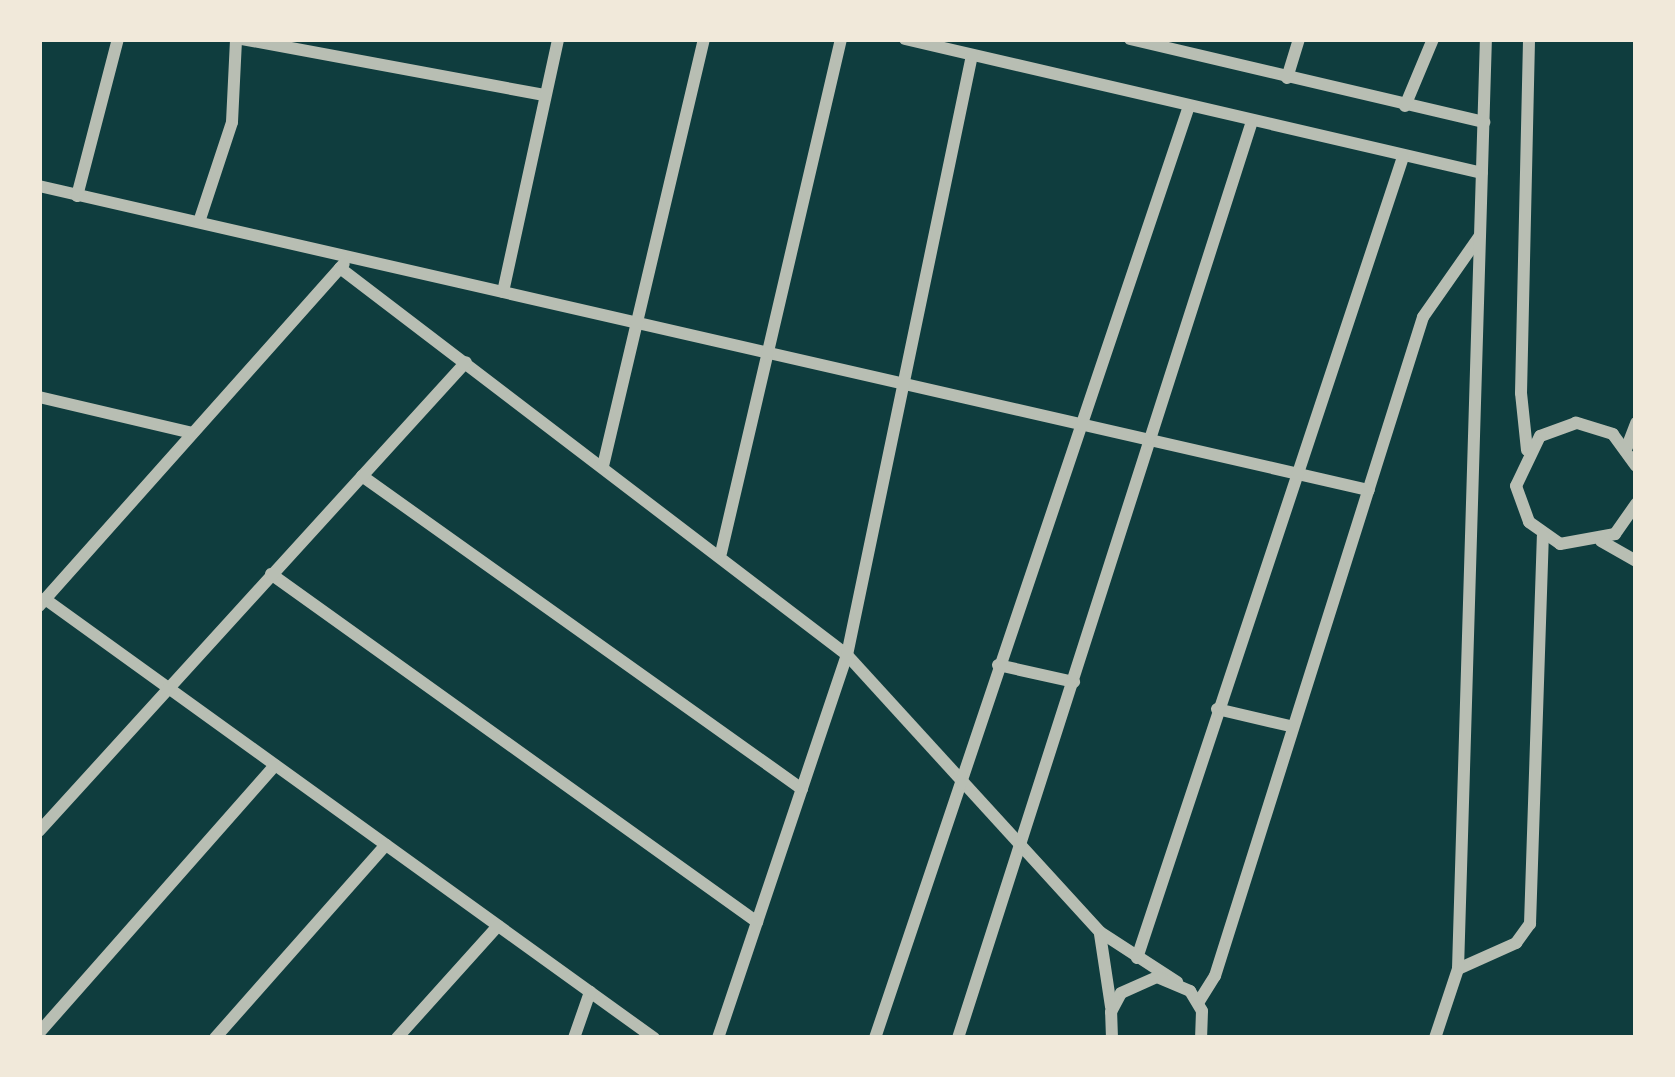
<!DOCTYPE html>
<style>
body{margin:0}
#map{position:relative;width:1675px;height:1077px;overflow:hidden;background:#0f3d3e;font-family:Figtree,sans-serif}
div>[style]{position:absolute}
.minor>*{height:12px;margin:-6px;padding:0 6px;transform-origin:6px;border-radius:6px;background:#b8beb3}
span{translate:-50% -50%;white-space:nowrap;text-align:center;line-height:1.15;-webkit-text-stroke:12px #f1e9da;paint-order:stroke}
.frame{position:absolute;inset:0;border:42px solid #f1e9da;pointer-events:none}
</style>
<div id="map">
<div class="minor">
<i style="left:242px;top:39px;width:306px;rotate:10.5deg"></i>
<i style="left:905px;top:39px;width:592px;rotate:13.07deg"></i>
<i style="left:1130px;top:39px;width:364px;rotate:13.2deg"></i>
<i style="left:1287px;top:78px;width:41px;rotate:-72.9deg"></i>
<i style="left:1405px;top:106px;width:73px;rotate:-67.3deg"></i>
<i style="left:39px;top:186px;width:1364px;rotate:12.88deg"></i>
<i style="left:77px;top:196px;width:162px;rotate:-75.4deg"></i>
<i style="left:199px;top:222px;width:105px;rotate:-71.7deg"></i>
<i style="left:232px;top:122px;width:83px;rotate:-87.2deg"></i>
<i style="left:340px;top:268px;width:638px;rotate:37.35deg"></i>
<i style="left:847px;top:655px;width:375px;rotate:47.6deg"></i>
<i style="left:1100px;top:932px;width:92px;rotate:33deg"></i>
<i style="left:503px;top:292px;width:259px;rotate:-77.7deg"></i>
<i style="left:39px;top:397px;width:157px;rotate:13.2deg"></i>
<i style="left:1627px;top:447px;width:26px;rotate:-69deg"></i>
<i style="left:1527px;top:450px;width:57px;rotate:-96deg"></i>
<i style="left:1521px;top:393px;width:354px;rotate:-88.7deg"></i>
<i style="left:603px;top:466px;width:439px;rotate:-76.7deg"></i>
<i style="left:1636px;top:466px;width:39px;rotate:-126deg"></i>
<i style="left:1613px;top:434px;width:39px;rotate:-163deg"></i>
<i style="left:1576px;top:423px;width:38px;rotate:160deg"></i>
<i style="left:1540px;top:436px;width:55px;rotate:115.6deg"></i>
<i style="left:1516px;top:486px;width:38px;rotate:70deg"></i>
<i style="left:1529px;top:522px;width:38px;rotate:35deg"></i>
<i style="left:1560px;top:544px;width:56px;rotate:-10.3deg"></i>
<i style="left:1615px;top:534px;width:37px;rotate:-55deg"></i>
<i style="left:362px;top:476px;width:540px;rotate:35.43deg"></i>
<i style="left:1601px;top:541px;width:40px;rotate:29.7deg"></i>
<i style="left:721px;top:553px;width:528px;rotate:-76.86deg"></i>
<i style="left:271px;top:574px;width:598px;rotate:35.6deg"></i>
<i style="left:45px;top:599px;width:751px;rotate:35.79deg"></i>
<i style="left:39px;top:606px;width:458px;rotate:-48.3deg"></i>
<i style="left:998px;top:665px;width:78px;rotate:12.6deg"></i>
<i style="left:1217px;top:709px;width:75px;rotate:13.1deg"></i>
<i style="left:39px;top:831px;width:634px;rotate:-47.68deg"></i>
<i style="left:1100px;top:934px;width:74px;rotate:81.4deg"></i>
<i style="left:1137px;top:958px;width:844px;rotate:-71.63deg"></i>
<i style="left:1458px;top:969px;width:64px;rotate:-24.1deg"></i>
<i style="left:1516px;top:943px;width:24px;rotate:-54deg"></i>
<i style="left:1530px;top:924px;width:388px;rotate:-88.1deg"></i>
<i style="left:1198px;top:1003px;width:32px;rotate:-58deg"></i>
<i style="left:1215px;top:976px;width:691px;rotate:-72.48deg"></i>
<i style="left:1423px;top:317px;width:98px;rotate:-55deg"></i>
<i style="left:39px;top:1033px;width:357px;rotate:-48.6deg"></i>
<i style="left:215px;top:1038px;width:258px;rotate:-48.5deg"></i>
<i style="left:397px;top:1038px;width:151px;rotate:-48deg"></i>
<i style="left:574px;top:1038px;width:49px;rotate:-70.8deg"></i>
<i style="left:718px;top:1038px;width:404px;rotate:-71.4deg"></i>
<i style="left:847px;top:655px;width:613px;rotate:-78.23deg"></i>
<i style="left:875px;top:1038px;width:983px;rotate:-71.38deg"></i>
<i style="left:958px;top:1038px;width:963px;rotate:-72.22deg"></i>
<i style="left:1112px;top:1038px;width:26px;rotate:-92deg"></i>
<i style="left:1111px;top:1012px;width:21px;rotate:-62deg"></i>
<i style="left:1121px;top:993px;width:39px;rotate:-24deg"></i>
<i style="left:1157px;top:977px;width:36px;rotate:23deg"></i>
<i style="left:1190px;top:991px;width:23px;rotate:59deg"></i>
<i style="left:1202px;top:1011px;width:27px;rotate:92deg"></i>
<i style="left:1435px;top:1038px;width:73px;rotate:-71.6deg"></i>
<i style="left:1458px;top:969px;width:930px;rotate:-88.28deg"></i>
</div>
<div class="frame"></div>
</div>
